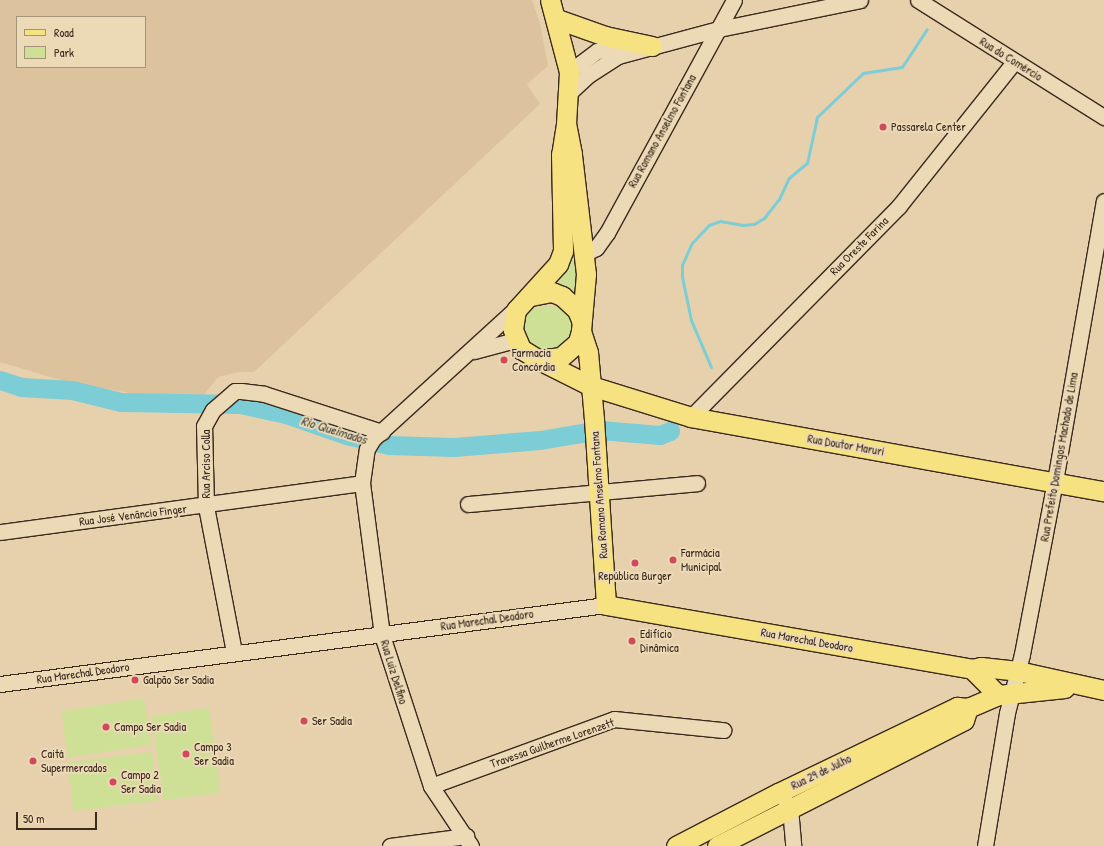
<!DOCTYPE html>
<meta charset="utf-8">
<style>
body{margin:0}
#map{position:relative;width:1104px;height:846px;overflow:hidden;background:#e7d1ad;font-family:"Patrick Hand",sans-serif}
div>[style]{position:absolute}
.built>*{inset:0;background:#dcc29d}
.green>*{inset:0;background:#cde095;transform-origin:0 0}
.stream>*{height:3px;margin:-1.5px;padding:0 1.5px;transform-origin:1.5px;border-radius:1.5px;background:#7ccdd6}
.river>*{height:19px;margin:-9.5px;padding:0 9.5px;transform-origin:9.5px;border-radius:9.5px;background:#7ccdd6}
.roads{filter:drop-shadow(1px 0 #3b2a1e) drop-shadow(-1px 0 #3b2a1e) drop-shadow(0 1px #3b2a1e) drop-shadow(0 -1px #3b2a1e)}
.minor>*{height:15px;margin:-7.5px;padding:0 7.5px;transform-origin:7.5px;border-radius:7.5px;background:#ecd9b6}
.major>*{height:19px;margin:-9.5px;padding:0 9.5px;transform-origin:9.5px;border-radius:9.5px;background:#f6e281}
.dots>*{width:11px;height:11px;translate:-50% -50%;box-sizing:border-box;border:2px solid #ecd9b6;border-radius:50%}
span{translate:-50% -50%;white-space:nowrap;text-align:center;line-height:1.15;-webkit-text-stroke:4px #ecd9b6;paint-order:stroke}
.street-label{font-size:12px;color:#3b2a1e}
.poi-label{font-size:12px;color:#3b2a1e}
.left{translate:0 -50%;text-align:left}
.water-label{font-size:13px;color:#45423a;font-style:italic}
.legend{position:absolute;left:16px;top:16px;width:130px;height:52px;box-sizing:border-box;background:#ecd9b6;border:1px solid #a59379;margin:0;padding:5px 7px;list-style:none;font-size:12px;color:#3b2a1e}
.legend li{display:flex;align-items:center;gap:8px;height:20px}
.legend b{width:20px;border:1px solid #a59379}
.scale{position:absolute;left:16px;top:812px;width:81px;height:18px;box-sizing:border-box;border:2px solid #3b2a1e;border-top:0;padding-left:5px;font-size:12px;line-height:14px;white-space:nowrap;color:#3b2a1e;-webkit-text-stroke:3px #ecd9b6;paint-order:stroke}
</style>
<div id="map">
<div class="built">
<i style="clip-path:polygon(evenodd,0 0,532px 0,540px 23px,548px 66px,527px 84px,540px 104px,254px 372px,239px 372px,218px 377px,203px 396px,136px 394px,67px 382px,0 362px,0 0,17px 17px,145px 17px,145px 67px,17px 67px,17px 17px)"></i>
</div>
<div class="green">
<i style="clip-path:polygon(570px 254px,576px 256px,579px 296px,576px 299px,550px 286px)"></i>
<i style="clip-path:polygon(547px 306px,558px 307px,574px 324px,567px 348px,545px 353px,525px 345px,517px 322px,531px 309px)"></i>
<i style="left:144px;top:698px;width:47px;height:84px;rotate:81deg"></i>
<i style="left:209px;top:708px;width:85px;height:58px;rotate:82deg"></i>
<i style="left:152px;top:752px;width:49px;height:85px;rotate:83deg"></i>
</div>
<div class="stream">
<i style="left:711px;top:367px;width:51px;rotate:-113.1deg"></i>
<i style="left:691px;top:320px;width:44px;rotate:-101.8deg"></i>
<i style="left:682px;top:277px;width:12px;rotate:-90deg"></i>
<i style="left:682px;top:265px;width:24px;rotate:-66deg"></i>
<i style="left:692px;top:243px;width:25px;rotate:-47deg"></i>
<i style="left:709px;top:225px;width:12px;rotate:-20deg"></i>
<i style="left:720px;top:221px;width:22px;rotate:10deg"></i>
<i style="left:742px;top:225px;width:12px;rotate:-5deg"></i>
<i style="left:754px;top:224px;width:12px;rotate:-31deg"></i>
<i style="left:764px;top:218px;width:24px;rotate:-52deg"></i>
<i style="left:779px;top:199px;width:23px;rotate:-65deg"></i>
<i style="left:789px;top:178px;width:23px;rotate:-40deg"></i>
<i style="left:807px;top:163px;width:47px;rotate:-77.7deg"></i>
<i style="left:817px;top:117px;width:64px;rotate:-43.7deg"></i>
<i style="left:863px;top:73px;width:39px;rotate:-9deg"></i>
<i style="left:902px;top:67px;width:45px;rotate:-56.7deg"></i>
</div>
<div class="river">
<i style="left:0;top:380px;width:22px;rotate:18deg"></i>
<i style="left:21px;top:387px;width:51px;rotate:3.4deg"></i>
<i style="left:72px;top:390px;width:50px;rotate:13.8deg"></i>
<i style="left:121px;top:402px;width:119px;rotate:1deg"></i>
<i style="left:240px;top:404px;width:47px;rotate:12.3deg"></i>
<i style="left:286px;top:414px;width:64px;rotate:19.3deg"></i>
<i style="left:346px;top:435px;width:44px;rotate:13.1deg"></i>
<i style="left:389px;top:445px;width:65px;rotate:1.8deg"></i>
<i style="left:454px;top:447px;width:86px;rotate:-4.7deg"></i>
<i style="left:540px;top:440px;width:61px;rotate:-9.5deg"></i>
<i style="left:600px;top:430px;width:60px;rotate:4.8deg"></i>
<i style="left:660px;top:435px;width:11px;rotate:-22deg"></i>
</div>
<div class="roads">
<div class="minor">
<i style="left:918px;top:0;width:220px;rotate:32.2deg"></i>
<i style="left:569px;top:72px;width:35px;rotate:-37deg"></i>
<i style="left:597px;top:51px;width:35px;rotate:-10deg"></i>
<i style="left:569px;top:93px;width:25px;rotate:-43deg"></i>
<i style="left:587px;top:76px;width:37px;rotate:-33deg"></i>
<i style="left:618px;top:56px;width:105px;rotate:-15deg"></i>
<i style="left:719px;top:29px;width:144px;rotate:-11.6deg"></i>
<i style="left:582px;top:255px;width:16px;rotate:-27deg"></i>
<i style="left:596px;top:248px;width:19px;rotate:-54deg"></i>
<i style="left:607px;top:233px;width:265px;rotate:-61.4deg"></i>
<i style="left:474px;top:351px;width:42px;rotate:-15deg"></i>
<i style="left:691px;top:417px;width:296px;rotate:-45.4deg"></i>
<i style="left:899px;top:206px;width:184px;rotate:-51.4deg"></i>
<i style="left:468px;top:504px;width:230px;rotate:-5.2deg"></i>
<i style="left:0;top:532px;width:365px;rotate:-7.7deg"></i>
<i style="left:234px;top:652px;width:149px;rotate:-100.9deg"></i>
<i style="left:206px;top:506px;width:80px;rotate:-91.4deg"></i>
<i style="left:204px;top:426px;width:18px;rotate:-61deg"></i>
<i style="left:213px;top:410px;width:29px;rotate:-41deg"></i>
<i style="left:235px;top:391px;width:6px"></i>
<i style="left:241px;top:391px;width:23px;rotate:7deg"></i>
<i style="left:264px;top:394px;width:124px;rotate:17.9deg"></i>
<i style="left:0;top:684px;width:611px;rotate:-7.43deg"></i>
<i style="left:431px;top:786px;width:195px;rotate:-20.1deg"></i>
<i style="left:614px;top:719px;width:110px;rotate:5.8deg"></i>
<i style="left:785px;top:801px;width:9px;rotate:54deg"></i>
<i style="left:790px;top:808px;width:38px;rotate:85deg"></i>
<i style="left:390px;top:846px;width:77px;rotate:-7.5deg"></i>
<i style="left:471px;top:846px;width:72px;rotate:-123.7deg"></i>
<i style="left:431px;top:786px;width:159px;rotate:-108deg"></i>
<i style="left:382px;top:635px;width:153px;rotate:-97.5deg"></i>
<i style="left:362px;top:483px;width:34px;rotate:-82deg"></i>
<i style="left:367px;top:449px;width:12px;rotate:-59deg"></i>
<i style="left:373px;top:439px;width:199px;rotate:-42.4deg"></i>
<i style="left:985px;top:846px;width:135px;rotate:-80.6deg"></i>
<i style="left:1007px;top:713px;width:61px;rotate:-75.7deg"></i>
<i style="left:1022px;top:654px;width:176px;rotate:-79.2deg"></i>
<i style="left:1055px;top:481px;width:284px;rotate:-80.1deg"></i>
</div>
<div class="major">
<i style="left:550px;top:0;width:74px;rotate:75.2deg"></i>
<i style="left:569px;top:72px;width:52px;rotate:93.3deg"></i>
<i style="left:566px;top:124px;width:30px;rotate:99deg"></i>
<i style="left:561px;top:154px;width:97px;rotate:88.8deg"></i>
<i style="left:563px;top:251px;width:14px;rotate:111deg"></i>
<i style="left:558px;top:264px;width:62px;rotate:132.4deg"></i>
<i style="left:516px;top:310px;width:20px;rotate:99deg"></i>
<i style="left:513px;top:330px;width:21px;rotate:67deg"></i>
<i style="left:521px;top:349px;width:21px;rotate:31deg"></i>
<i style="left:539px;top:360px;width:22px;rotate:-8deg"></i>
<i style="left:561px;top:357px;width:23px;rotate:-41deg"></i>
<i style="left:578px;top:342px;width:11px;rotate:-75deg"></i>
<i style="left:581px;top:331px;width:57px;rotate:-85deg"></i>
<i style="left:586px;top:274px;width:121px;rotate:-96.7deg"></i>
<i style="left:572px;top:154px;width:31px;rotate:-101deg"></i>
<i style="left:557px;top:19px;width:51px;rotate:19.5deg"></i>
<i style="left:605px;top:36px;width:48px;rotate:12deg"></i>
<i style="left:531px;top:296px;width:21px;rotate:-11deg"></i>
<i style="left:552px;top:292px;width:11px;rotate:22deg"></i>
<i style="left:562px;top:296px;width:21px;rotate:43deg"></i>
<i style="left:577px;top:310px;width:11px;rotate:68deg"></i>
<i style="left:581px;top:331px;width:22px;rotate:72deg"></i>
<i style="left:588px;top:352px;width:67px;rotate:84.9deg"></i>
<i style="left:594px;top:419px;width:186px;rotate:86.3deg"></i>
<i style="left:606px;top:605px;width:372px;rotate:9.9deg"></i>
<i style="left:972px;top:669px;width:9px;rotate:-13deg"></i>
<i style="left:981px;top:667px;width:37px;rotate:6deg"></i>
<i style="left:1018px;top:671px;width:88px;rotate:12.5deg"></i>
<i style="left:539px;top:360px;width:58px;rotate:26.6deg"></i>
<i style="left:591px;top:386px;width:105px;rotate:17.2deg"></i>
<i style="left:691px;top:417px;width:420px;rotate:10.2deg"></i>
<i style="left:972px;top:669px;width:37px;rotate:45deg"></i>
<i style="left:676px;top:846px;width:115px;rotate:-27.5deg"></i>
<i style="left:778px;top:793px;width:199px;rotate:-25.7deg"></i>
<i style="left:957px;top:707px;width:11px;rotate:5deg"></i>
<i style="left:968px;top:708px;width:33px;rotate:-23deg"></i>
<i style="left:998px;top:695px;width:67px;rotate:-6deg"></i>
<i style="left:717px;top:846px;width:277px;rotate:-27deg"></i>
<i style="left:964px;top:720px;width:13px;rotate:-72deg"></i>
</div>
</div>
<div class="dots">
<i style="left:883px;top:127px;background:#d1495b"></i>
<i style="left:504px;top:360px;background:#d1495b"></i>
<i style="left:673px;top:560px;background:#d1495b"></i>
<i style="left:635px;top:563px;background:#d1495b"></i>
<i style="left:632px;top:641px;background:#d1495b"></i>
<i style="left:135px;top:680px;background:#d1495b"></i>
<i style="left:304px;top:721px;background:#d1495b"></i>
<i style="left:106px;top:727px;background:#d1495b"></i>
<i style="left:186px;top:754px;background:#d1495b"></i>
<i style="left:33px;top:761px;background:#d1495b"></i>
<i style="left:113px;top:782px;background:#d1495b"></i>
</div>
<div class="street-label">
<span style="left:1011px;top:59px;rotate:32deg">Rua do Comércio</span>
<span style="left:662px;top:131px;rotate:-61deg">Rua Romano Anselmo Fontana</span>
<span style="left:859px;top:246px;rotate:-45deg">Rua Oreste Farina</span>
<span style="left:846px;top:445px;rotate:10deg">Rua Doutor Maruri</span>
<span style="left:1059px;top:457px;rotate:-80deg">Rua Prefeito Domingos Machado de Lima</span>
<span style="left:206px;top:464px;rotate:-90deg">Rua Arciso Colla</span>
<span style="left:599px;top:495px;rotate:-94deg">Rua Romano Anselmo Fontana</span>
<span style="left:133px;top:515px;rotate:-7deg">Rua José Venâncio Finger</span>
<span style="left:487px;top:620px;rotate:-8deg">Rua Marechal Deodoro</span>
<span style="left:807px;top:640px;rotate:10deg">Rua Marechal Deodoro</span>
<span style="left:394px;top:672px;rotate:73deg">Rua Luiz Delfino</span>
<span style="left:83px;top:673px;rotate:-8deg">Rua Marechal Deodoro</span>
<span style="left:552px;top:743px;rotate:-19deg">Travessa Guilherme Lorenzett</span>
<span style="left:821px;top:772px;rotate:-26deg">Rua 29 de Julho</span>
</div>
<div class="poi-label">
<span class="left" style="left:891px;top:127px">Passarela Center</span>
<span class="left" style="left:512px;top:360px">Farmacia<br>Concórdia</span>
<span class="left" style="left:681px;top:560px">Farmácia<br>Municipal</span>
<span style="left:635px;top:576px">República Burger</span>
<span class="left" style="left:640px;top:641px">Edifício<br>Dinâmica</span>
<span class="left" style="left:143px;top:680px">Galpão Ser Sadia</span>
<span class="left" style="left:312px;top:721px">Ser Sadia</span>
<span class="left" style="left:114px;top:727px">Campo Ser Sadia</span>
<span class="left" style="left:194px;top:754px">Campo 3<br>Ser Sadia</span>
<span class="left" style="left:41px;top:761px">Caitá<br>Supermercados</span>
<span class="left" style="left:121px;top:782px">Campo 2<br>Ser Sadia</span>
</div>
<div class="water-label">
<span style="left:334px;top:430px;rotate:17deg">Rio Queimados</span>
</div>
<ul class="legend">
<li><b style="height:5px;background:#f6e281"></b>Road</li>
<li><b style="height:11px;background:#cde095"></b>Park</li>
</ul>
<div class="scale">50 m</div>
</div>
